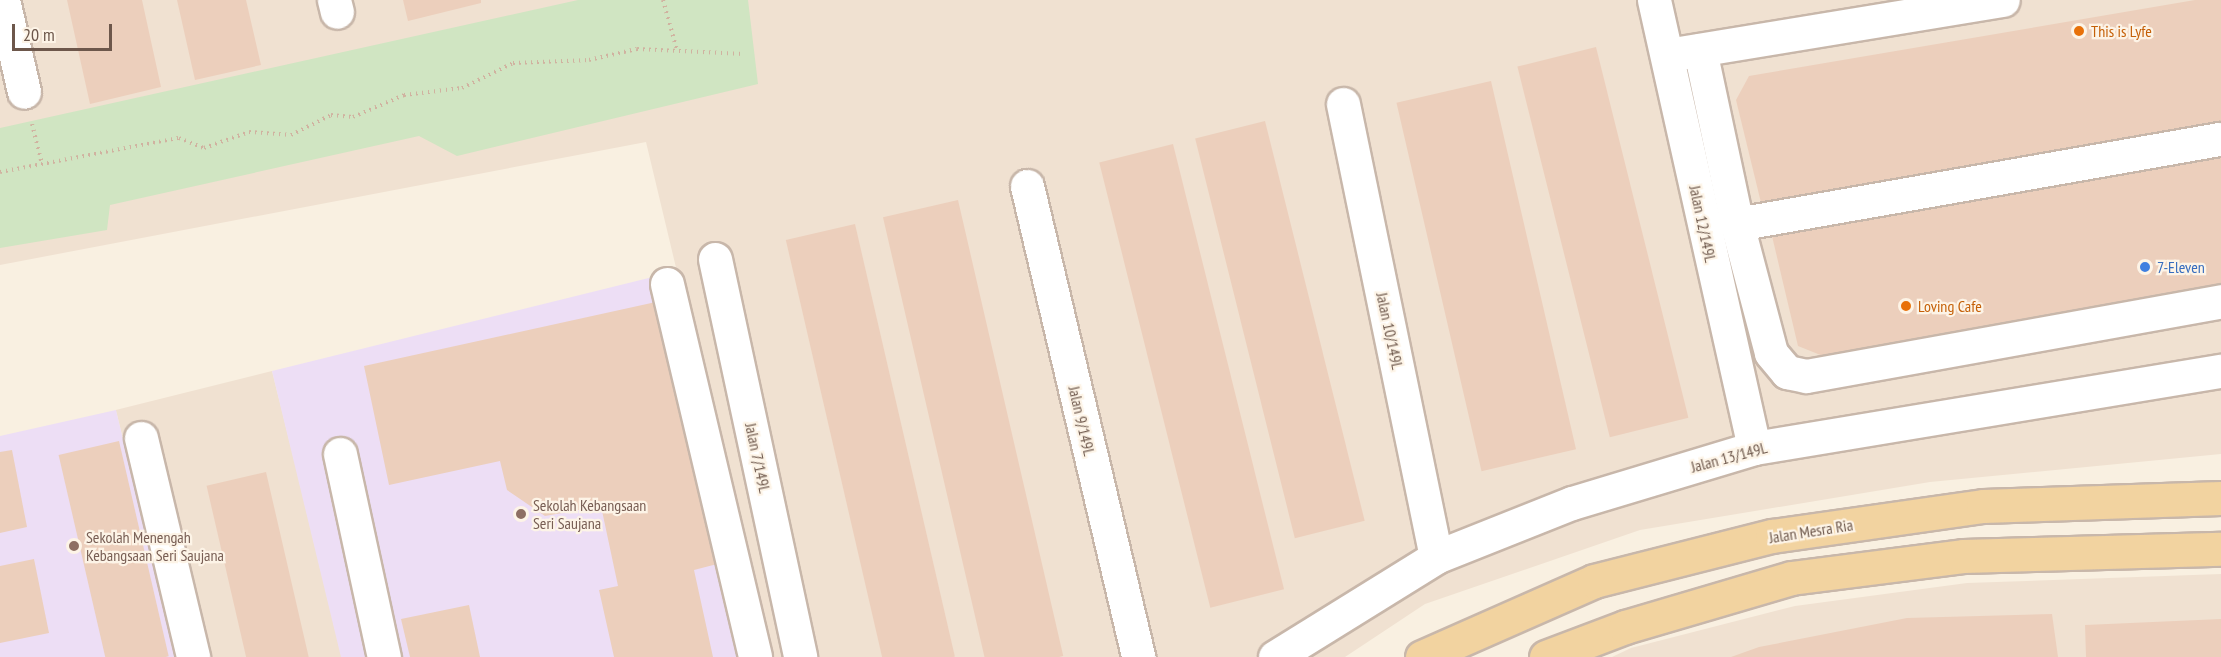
<!DOCTYPE html>
<style>
body{margin:0}
#map{position:relative;width:2221px;height:657px;overflow:hidden;background:#f9f0e1;font-family:"PT Sans Narrow",sans-serif}
div>[style]{position:absolute}
.residential>*{inset:0;background:#f0e1d1;transform-origin:0 0}
.education>*{inset:0;background:#eddef5}
.green>*{inset:0;background:#d0e5c2}
.building>*{inset:0;background:#eccfbc;transform-origin:0 0}
.path>*{height:4px;margin-top:-2px;transform-origin:0;background:repeating-linear-gradient(90deg,#d0b2a0 0 1.5px,transparent 0 6px)}
.roads{filter:drop-shadow(2px 0 #c8b7aa) drop-shadow(-2px 0 #c8b7aa) drop-shadow(0 2px #c8b7aa) drop-shadow(0 -2px #c8b7aa)}
.minor>*{height:33px;margin:-16.5px;padding:0 16.5px;transform-origin:16.5px;border-radius:16.5px;background:#fff}
.major>*{height:33px;margin:-16.5px;padding:0 16.5px;transform-origin:16.5px;border-radius:16.5px;background:#f2d3a0}
.dots>*{width:16px;height:16px;translate:-50% -50%;box-sizing:border-box;border:3px solid #fdf4e7;border-radius:50%}
span{translate:-50% -50%;white-space:nowrap;text-align:center;line-height:1.15;-webkit-text-stroke:4.5px #fdf4e7;paint-order:stroke}
.food-label{font-size:16px;color:#c56008}
.left{translate:0 -50%;text-align:left}
.street-label{font-size:16px;color:#6d574b}
.shop-label{font-size:16px;color:#366cbe}
.education-label{font-size:16px;color:#785e54}
.scale{position:absolute;left:12px;top:24px;width:100px;height:27px;box-sizing:border-box;border:3px solid #6d574b;border-top:0;padding-left:8px;font-size:18px;line-height:21px;white-space:nowrap;color:#6d574b;-webkit-text-stroke:4px #fdf4e7;paint-order:stroke}
</style>
<div id="map">
<div class="residential">
<i style="clip-path:polygon(0 0,2221px 0,2221px 454px,1930px 482px,1640px 530px,1425px 604px,1345px 657px,769px 657px,646px 142px,0 265px)"></i>
<i style="left:272px;top:371px;width:294px;height:161px;rotate:76deg"></i>
<i style="clip-path:polygon(2221px 574px,2221px 657px,1612px 657px,1631px 648px,1795px 606px,1967px 583px)"></i>
</div>
<div class="education">
<i style="clip-path:polygon(677px 271px,769px 657px,341px 657px,272px 371px)"></i>
<i style="clip-path:polygon(116px 410px,175px 657px,0 657px,0 436px)"></i>
</div>
<div class="green">
<i style="clip-path:polygon(578px 0,748px 0,758px 84px,457px 156px,419px 136px,110px 205px,107px 230px,0 248px,0 128px)"></i>
</div>
<div class="building">
<i style="clip-path:polygon(67px 0,142px 0,161px 87px,90px 104px)"></i>
<i style="clip-path:polygon(177px 0,246px 0,261px 65px,195px 80px)"></i>
<i style="clip-path:polygon(403px 0,481px 0,481px 3px,408px 21px)"></i>
<i style="clip-path:polygon(2195px 0,2221px 0,2221px 130px,1764px 215px,1736px 100px,1749px 76px)"></i>
<i style="left:1596px;top:47px;width:382px;height:81px;rotate:76deg"></i>
<i style="left:1491px;top:81px;width:378px;height:97px;rotate:77deg"></i>
<i style="left:1265px;top:121px;width:412px;height:72px;rotate:76deg"></i>
<i style="left:1173px;top:144px;width:459px;height:76px;rotate:76deg"></i>
<i style="clip-path:polygon(2221px 158px,2221px 287px,1823px 356px,1798px 346px,1772px 236px)"></i>
<i style="left:958px;top:200px;width:468px;height:77px;rotate:77deg"></i>
<i style="left:855px;top:224px;width:444px;height:71px;rotate:77deg"></i>
<i style="clip-path:polygon(665px 300px,721px 563px,694px 570px,713px 657px,614px 657px,599px 590px,618px 586px,601px 506px,545px 516px,507px 490px,500px 461px,389px 485px,364px 366px)"></i>
<i style="left:119px;top:441px;width:221px;height:62px;rotate:77deg"></i>
<i style="clip-path:polygon(12px 450px,27px 527px,0 533px,0 452px)"></i>
<i style="left:266px;top:472px;width:190px;height:61px;rotate:77deg"></i>
<i style="clip-path:polygon(34px 559px,49px 633px,0 643px,0 566px)"></i>
<i style="clip-path:polygon(469px 605px,480px 657px,410px 657px,401px 619px)"></i>
<i style="clip-path:polygon(2052px 614px,2058px 657px,1731px 657px,1759px 647px,1907px 618px)"></i>
<i style="clip-path:polygon(2221px 619px,2221px 657px,2086px 657px,2085px 625px)"></i>
</div>
<div class="path">
<i style="left:663px;top:0;width:52px;rotate:74.4deg"></i>
<i style="left:32px;top:124px;width:41px;rotate:76deg"></i>
<i style="left:0;top:172px;width:182px;rotate:-10.8deg"></i>
<i style="left:179px;top:138px;width:27px;rotate:22deg"></i>
<i style="left:204px;top:148px;width:48px;rotate:-19.6deg"></i>
<i style="left:249px;top:132px;width:42px;rotate:4.1deg"></i>
<i style="left:291px;top:135px;width:45px;rotate:-26.6deg"></i>
<i style="left:331px;top:115px;width:22px;rotate:5deg"></i>
<i style="left:353px;top:117px;width:56px;rotate:-23.3deg"></i>
<i style="left:404px;top:95px;width:58px;rotate:-6.9deg"></i>
<i style="left:462px;top:88px;width:57px;rotate:-26.1deg"></i>
<i style="left:513px;top:63px;width:76px;rotate:-2.3deg"></i>
<i style="left:589px;top:60px;width:49px;rotate:-12.9deg"></i>
<i style="left:637px;top:49px;width:107px;rotate:2.7deg"></i>
</div>
<div class="roads">
<div class="minor">
<i style="left:3px;top:0;width:94px;rotate:77.1deg"></i>
<i style="left:334px;top:0;width:12px;rotate:76deg"></i>
<i style="left:1654px;top:0;width:459px;rotate:77.4deg"></i>
<i style="left:1700px;top:50px;width:178px;rotate:78deg"></i>
<i style="left:1737px;top:224px;width:133px;rotate:75.2deg"></i>
<i style="left:1771px;top:353px;width:25px;rotate:50deg"></i>
<i style="left:1787px;top:372px;width:19px;rotate:12deg"></i>
<i style="left:1806px;top:376px;width:422px;rotate:-10.2deg"></i>
<i style="left:1679px;top:53px;width:328px;rotate:-9.3deg"></i>
<i style="left:1343px;top:104px;width:462px;rotate:78.4deg"></i>
<i style="left:1027px;top:186px;width:484px;rotate:76.7deg"></i>
<i style="left:1737px;top:224px;width:491px;rotate:-10deg"></i>
<i style="left:715px;top:259px;width:407px;rotate:77.9deg"></i>
<i style="left:667px;top:284px;width:383px;rotate:76.7deg"></i>
<i style="left:141px;top:438px;width:225px;rotate:76.6deg"></i>
<i style="left:340px;top:454px;width:208px;rotate:77.8deg"></i>
<i style="left:1275px;top:657px;width:190px;rotate:-31.8deg"></i>
<i style="left:1436px;top:557px;width:146px;rotate:-21.7deg"></i>
<i style="left:1572px;top:503px;width:190px;rotate:-16.8deg"></i>
<i style="left:1754px;top:448px;width:473px;rotate:-9.4deg"></i>
</div>
<div class="major">
<i style="left:1422px;top:657px;width:188px;rotate:-23.8deg"></i>
<i style="left:1594px;top:581px;width:184px;rotate:-14.2deg"></i>
<i style="left:1772px;top:536px;width:213px;rotate:-8.1deg"></i>
<i style="left:1983px;top:506px;width:238px;rotate:-1.9deg"></i>
<i style="left:1546px;top:657px;width:85px;rotate:-20.8deg"></i>
<i style="left:1625px;top:627px;width:173px;rotate:-16.4deg"></i>
<i style="left:1791px;top:578px;width:173px;rotate:-7.3deg"></i>
<i style="left:1963px;top:556px;width:258px;rotate:-1.6deg"></i>
</div>
</div>
<div class="dots">
<i style="left:2079px;top:31px;background:#e8710a"></i>
<i style="left:2145px;top:267px;background:#3f7fe0"></i>
<i style="left:1906px;top:306px;background:#e8710a"></i>
<i style="left:521px;top:514px;background:#8d6e63"></i>
<i style="left:74px;top:546px;background:#8d6e63"></i>
</div>
<div class="food-label">
<span class="left" style="left:2091px;top:31px">This is Lyfe</span>
<span class="left" style="left:1918px;top:306px">Loving Cafe</span>
</div>
<div class="street-label">
<span style="left:1703px;top:224px;rotate:78deg">Jalan 12/149L</span>
<span style="left:1390px;top:331px;rotate:78deg">Jalan 10/149L</span>
<span style="left:1082px;top:421px;rotate:77deg">Jalan 9/149L</span>
<span style="left:1729px;top:457px;rotate:-15deg">Jalan 13/149L</span>
<span style="left:758px;top:458px;rotate:78deg">Jalan 7/149L</span>
<span style="left:1811px;top:531px;rotate:-9deg">Jalan Mesra Ria</span>
</div>
<div class="shop-label">
<span class="left" style="left:2157px;top:267px">7-Eleven</span>
</div>
<div class="education-label">
<span class="left" style="left:533px;top:514px">Sekolah Kebangsaan<br>Seri Saujana</span>
<span class="left" style="left:86px;top:546px">Sekolah Menengah<br>Kebangsaan Seri Saujana</span>
</div>
<div class="scale">20 m</div>
</div>
